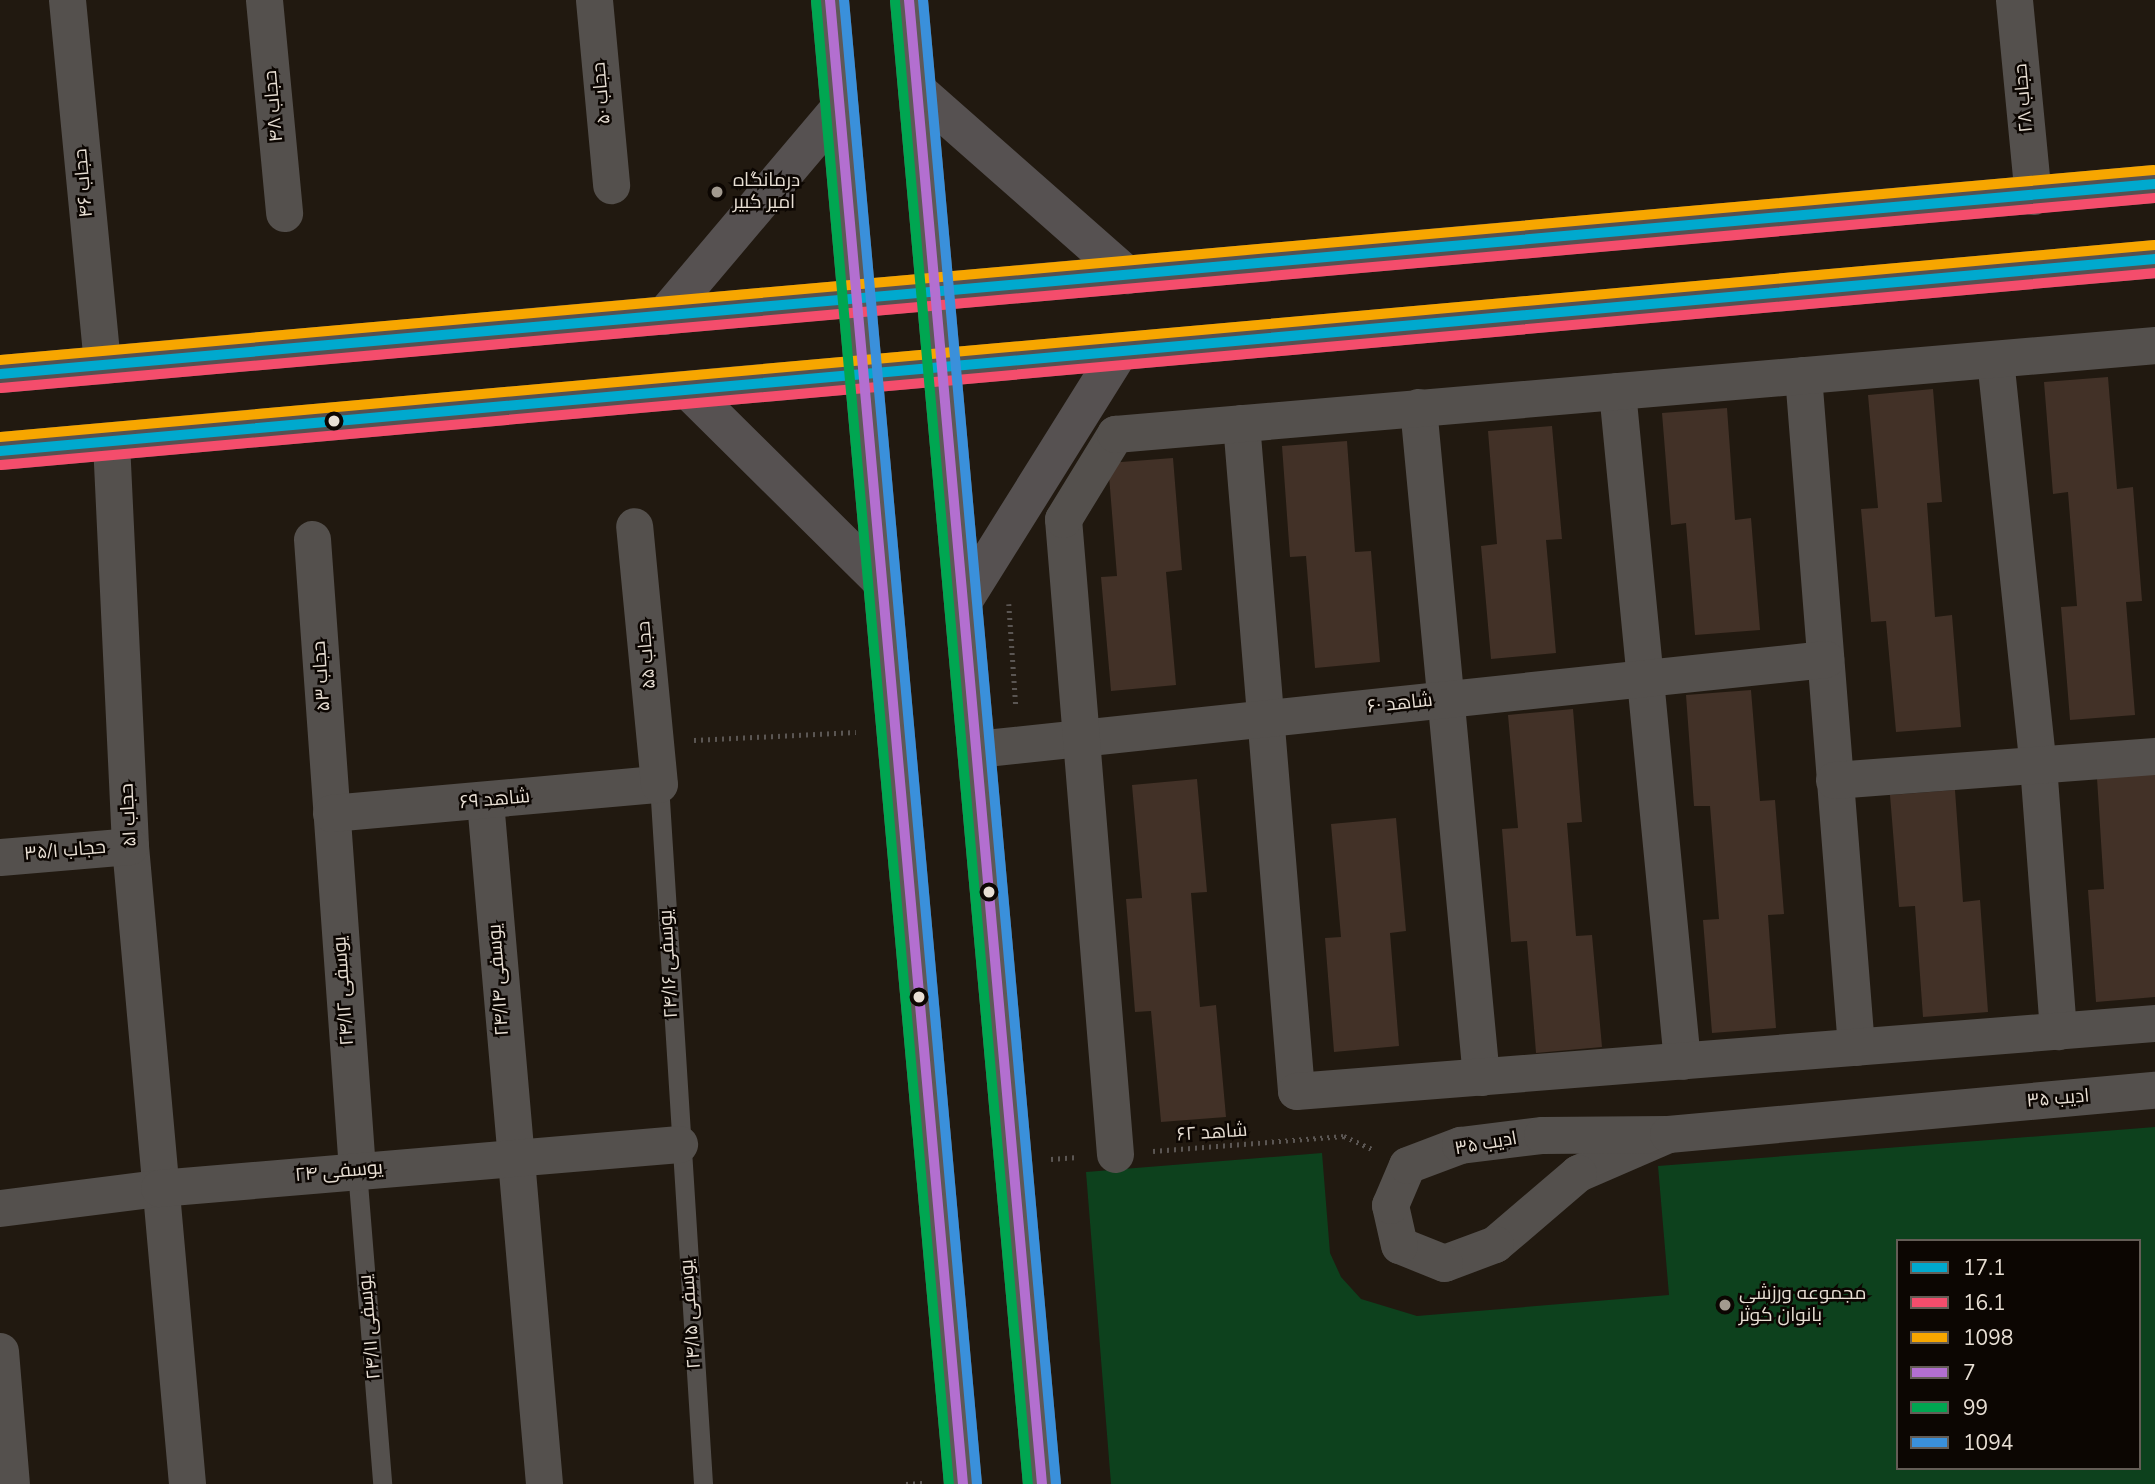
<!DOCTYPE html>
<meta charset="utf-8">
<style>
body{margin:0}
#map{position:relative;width:2155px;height:1484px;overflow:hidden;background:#211910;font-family:"Nunito Sans",Cairo,sans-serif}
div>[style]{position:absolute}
.green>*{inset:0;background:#0d411d}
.building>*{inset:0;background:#423127}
.path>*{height:4.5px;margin-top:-2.25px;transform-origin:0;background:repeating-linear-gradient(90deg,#5b5653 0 2px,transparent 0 7px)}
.lane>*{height:19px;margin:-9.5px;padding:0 9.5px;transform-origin:9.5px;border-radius:9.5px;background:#54504d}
.street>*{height:37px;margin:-18.5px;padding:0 18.5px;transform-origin:18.5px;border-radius:18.5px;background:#54504d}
.secondary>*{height:38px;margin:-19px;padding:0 19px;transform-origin:19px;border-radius:19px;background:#565151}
.primary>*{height:38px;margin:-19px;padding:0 19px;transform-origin:19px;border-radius:19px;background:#5e5857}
.bus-1>*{height:10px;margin:-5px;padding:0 5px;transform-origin:5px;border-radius:5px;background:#00a9ce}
.bus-2>*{height:10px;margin:-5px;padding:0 5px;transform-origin:5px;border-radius:5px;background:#f44d6c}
.bus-3>*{height:10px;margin:-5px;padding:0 5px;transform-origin:5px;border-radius:5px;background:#f7a600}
.bus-4>*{height:10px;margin:-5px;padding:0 5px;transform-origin:5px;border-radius:5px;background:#b36fd0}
.bus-5>*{height:10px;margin:-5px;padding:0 5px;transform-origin:5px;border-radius:5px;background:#00a651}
.bus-6>*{height:10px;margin:-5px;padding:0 5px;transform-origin:5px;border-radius:5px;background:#3a90db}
.dots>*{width:19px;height:19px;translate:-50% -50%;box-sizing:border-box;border:4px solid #0c0602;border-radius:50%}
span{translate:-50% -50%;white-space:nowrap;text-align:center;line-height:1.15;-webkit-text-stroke:5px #0c0602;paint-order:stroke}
.street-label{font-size:19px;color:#e8dfd4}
.poi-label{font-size:19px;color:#e8dfd4}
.left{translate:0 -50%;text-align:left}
.legend{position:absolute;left:1896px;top:1239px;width:245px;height:231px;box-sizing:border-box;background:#0c0602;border:2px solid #645d56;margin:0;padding:9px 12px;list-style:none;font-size:21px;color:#e8dfd4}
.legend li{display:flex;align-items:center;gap:14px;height:35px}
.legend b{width:35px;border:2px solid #645d56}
</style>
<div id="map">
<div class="green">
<i style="clip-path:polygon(evenodd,2155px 1127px,2155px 1484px,1111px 1484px,1086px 1172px,1322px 1153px,1330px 1253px,1341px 1277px,1361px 1299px,1417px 1316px,1669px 1295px,1658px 1166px,2155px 1127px,1898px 1241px,2139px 1241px,2139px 1468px,1898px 1468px,1898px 1241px)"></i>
</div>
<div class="building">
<i style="clip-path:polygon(2108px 377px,2117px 489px,2133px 487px,2142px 601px,2126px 602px,2135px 715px,2070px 720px,2061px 607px,2077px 606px,2068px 492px,2053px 494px,2044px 382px)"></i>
<i style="clip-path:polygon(1933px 389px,1942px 502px,1927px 503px,1935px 617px,1952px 615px,1961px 727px,1896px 732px,1886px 621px,1871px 622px,1861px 509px,1878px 508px,1868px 395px)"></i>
<i style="clip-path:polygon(1727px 408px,1735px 520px,1751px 518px,1760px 630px,1695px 635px,1686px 523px,1671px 525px,1662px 413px)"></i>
<i style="clip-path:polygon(1552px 426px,1562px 539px,1546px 540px,1556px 653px,1491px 659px,1481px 546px,1497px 544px,1488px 431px)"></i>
<i style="clip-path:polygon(1347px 441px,1355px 552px,1371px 551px,1380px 662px,1315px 668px,1306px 556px,1290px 557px,1282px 446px)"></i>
<i style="clip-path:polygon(1173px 458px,1182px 570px,1166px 572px,1176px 685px,1111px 691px,1101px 577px,1117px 576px,1108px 463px)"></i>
<i style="clip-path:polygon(1751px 690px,1760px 801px,1775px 800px,1784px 914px,1768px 915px,1776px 1028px,1712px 1033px,1703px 920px,1719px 919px,1710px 806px,1694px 806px,1686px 695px)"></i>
<i style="clip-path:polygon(1573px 709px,1582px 822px,1567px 823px,1576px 936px,1592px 935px,1602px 1047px,1536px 1053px,1527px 941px,1511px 942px,1502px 829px,1518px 828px,1508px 715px)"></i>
<i style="clip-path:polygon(2155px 774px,2155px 997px,2096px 1002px,2088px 890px,2104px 889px,2097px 778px)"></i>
<i style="clip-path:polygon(1197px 779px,1207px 892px,1191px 893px,1200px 1007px,1216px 1005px,1226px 1117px,1161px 1122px,1151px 1011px,1135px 1012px,1126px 899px,1142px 898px,1132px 785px)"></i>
<i style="clip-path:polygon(1955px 790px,1963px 902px,1980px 900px,1988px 1012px,1923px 1017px,1915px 906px,1899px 907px,1890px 795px)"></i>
<i style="clip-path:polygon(1396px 818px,1406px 931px,1390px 933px,1399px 1046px,1334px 1052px,1325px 938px,1341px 937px,1331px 824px)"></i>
</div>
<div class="path">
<i style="left:1009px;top:604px;width:103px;rotate:86.1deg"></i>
<i style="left:694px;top:740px;width:162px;rotate:-2.8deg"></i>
<i style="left:1153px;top:1151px;width:192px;rotate:-4.5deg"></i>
<i style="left:1344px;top:1136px;width:31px;rotate:25deg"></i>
<i style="left:1051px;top:1159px;width:27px;rotate:-4deg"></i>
<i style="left:906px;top:1484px;width:17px;rotate:-3deg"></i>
</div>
<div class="lane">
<i style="left:659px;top:784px;width:701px;rotate:86.4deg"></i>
<i style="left:357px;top:1170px;width:315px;rotate:85.4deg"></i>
</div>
<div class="street">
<i style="left:67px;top:0;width:367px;rotate:84.5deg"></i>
<i style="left:264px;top:0;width:214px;rotate:84.6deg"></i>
<i style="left:594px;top:0;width:186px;rotate:84.7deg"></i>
<i style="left:2014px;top:0;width:197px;rotate:84.5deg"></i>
<i style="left:1995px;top:359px;width:408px;rotate:84deg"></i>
<i style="left:2038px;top:765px;width:267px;rotate:85.7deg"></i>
<i style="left:1803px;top:375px;width:674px;rotate:85.49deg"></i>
<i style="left:1617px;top:391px;width:673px;rotate:84.46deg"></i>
<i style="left:1418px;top:407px;width:673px;rotate:84.63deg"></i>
<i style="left:1241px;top:423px;width:670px;rotate:85.29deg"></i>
<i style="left:1296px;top:1091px;width:862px;rotate:-4.53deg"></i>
<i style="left:111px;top:442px;width:404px;rotate:87.3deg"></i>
<i style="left:130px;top:846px;width:641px;rotate:84.89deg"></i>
<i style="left:312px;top:539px;width:633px;rotate:85.92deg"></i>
<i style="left:976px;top:749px;width:854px;rotate:-6.05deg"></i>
<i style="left:1834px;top:780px;width:322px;rotate:-4.3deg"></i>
<i style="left:485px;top:801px;width:686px;rotate:85.06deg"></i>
<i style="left:331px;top:813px;width:329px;rotate:-5.1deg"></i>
<i style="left:659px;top:784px;width:259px;rotate:-95.5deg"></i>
<i style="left:0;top:857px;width:130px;rotate:-4.8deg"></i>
<i style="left:1668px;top:1134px;width:98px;rotate:156.6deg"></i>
<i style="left:1578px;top:1173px;width:109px;rotate:139.5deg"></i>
<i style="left:1495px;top:1244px;width:54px;rotate:159.6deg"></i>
<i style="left:1444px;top:1263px;width:48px;rotate:-158.2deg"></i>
<i style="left:1399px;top:1245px;width:41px;rotate:-102.7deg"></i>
<i style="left:1390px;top:1205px;width:43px;rotate:-67deg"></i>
<i style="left:1407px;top:1165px;width:57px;rotate:-20.7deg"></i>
<i style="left:1460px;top:1145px;width:83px;rotate:-7deg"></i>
<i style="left:1542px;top:1135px;width:126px;rotate:-0.5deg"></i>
<i style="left:1668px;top:1134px;width:489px;rotate:-5.2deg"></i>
<i style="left:1115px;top:1154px;width:637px;rotate:-94.68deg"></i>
<i style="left:1063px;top:519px;width:100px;rotate:-58.5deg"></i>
<i style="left:1115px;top:434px;width:1044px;rotate:-4.89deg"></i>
<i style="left:0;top:1208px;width:160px;rotate:-7.2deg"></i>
<i style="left:159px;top:1188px;width:522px;rotate:-4.84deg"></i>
<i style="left:0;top:1351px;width:133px;rotate:85.3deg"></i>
</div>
<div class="secondary">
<i style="left:917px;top:90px;width:280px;rotate:41.4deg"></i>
<i style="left:664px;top:316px;width:272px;rotate:-49.8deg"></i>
<i style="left:0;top:374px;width:2163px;rotate:-5.04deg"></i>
<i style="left:688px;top:390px;width:273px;rotate:44.7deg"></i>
<i style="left:0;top:451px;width:2164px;rotate:-5.09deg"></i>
<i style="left:963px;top:602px;width:295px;rotate:-58deg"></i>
</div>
<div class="primary">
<i style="left:830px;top:0;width:1490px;rotate:84.88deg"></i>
<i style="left:909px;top:0;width:1490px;rotate:84.88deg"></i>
</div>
<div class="bus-1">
<i style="left:0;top:374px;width:2163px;rotate:-5.04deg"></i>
<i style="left:0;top:451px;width:2164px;rotate:-5.09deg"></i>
</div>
<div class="bus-2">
<i style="left:1px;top:388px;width:2162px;rotate:-5.04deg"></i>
<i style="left:1px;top:465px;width:2163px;rotate:-5.09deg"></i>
</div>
<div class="bus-3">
<i style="left:0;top:360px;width:2162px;rotate:-5.04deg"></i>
<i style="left:0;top:437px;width:2163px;rotate:-5.09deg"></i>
</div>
<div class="bus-4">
<i style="left:830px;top:0;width:1490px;rotate:84.88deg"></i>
<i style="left:909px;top:0;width:1490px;rotate:84.88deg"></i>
</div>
<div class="bus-5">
<i style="left:816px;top:1px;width:1489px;rotate:84.88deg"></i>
<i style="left:895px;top:1px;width:1489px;rotate:84.88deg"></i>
</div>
<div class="bus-6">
<i style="left:844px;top:0;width:1489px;rotate:84.88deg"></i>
<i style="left:923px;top:0;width:1489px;rotate:84.88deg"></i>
</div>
<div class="dots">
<i style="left:717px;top:192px;background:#a29a8f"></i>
<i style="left:334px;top:421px;background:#e8dfd4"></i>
<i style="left:989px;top:892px;background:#e8dfd4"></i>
<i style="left:919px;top:997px;background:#e8dfd4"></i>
<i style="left:1725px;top:1305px;background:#a29a8f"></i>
</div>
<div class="street-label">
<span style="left:602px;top:93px;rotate:-95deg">حجاب ۵۰</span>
<span style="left:2024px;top:98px;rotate:-95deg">حجاب ۲۸</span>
<span style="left:274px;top:106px;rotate:-95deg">حجاب ۴۸</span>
<span style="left:84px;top:183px;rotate:-95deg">حجاب ۴۶</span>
<span style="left:647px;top:655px;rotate:-95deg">حجاب ۵۵</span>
<span style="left:322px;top:676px;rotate:-94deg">حجاب ۵۳</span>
<span style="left:1400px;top:704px;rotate:-6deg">شاهد ۶۰</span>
<span style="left:495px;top:800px;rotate:-5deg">شاهد ۶۹</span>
<span style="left:129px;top:815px;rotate:-93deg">حجاب ۵۱</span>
<span style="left:65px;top:851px;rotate:-5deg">حجاب ۳۵/۱</span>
<span style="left:669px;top:964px;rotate:-93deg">یوسفی ۲۴/۱۶</span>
<span style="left:499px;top:980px;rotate:-94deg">یوسفی ۲۴/۱۴</span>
<span style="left:344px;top:991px;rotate:-94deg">یوسفی ۲۴/۱۲</span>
<span style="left:2058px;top:1099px;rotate:-5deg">ادیب ۳۵</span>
<span style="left:1212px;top:1133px;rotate:-4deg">شاهد ۶۲</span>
<span style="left:1486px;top:1144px;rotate:-10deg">ادیب ۳۵</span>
<span style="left:339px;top:1172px;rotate:-5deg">یوسفی ۲۴</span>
<span style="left:691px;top:1314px;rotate:-94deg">یوسفی ۲۴/۱۵</span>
<span style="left:370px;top:1327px;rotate:-95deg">یوسفی ۲۴/۱۱</span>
</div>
<div class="poi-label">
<span class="left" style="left:733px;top:192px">درمانگاه<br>امیر کبیر</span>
<span class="left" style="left:1739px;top:1305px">مجموعه ورزشی<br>بانوان کوثر</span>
</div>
<ul class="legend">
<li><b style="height:9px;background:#00a9ce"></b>17.1</li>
<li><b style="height:9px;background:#f44d6c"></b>16.1</li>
<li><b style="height:9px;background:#f7a600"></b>1098</li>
<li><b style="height:9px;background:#b36fd0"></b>7</li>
<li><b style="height:9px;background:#00a651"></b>99</li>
<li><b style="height:9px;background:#3a90db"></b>1094</li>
</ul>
</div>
